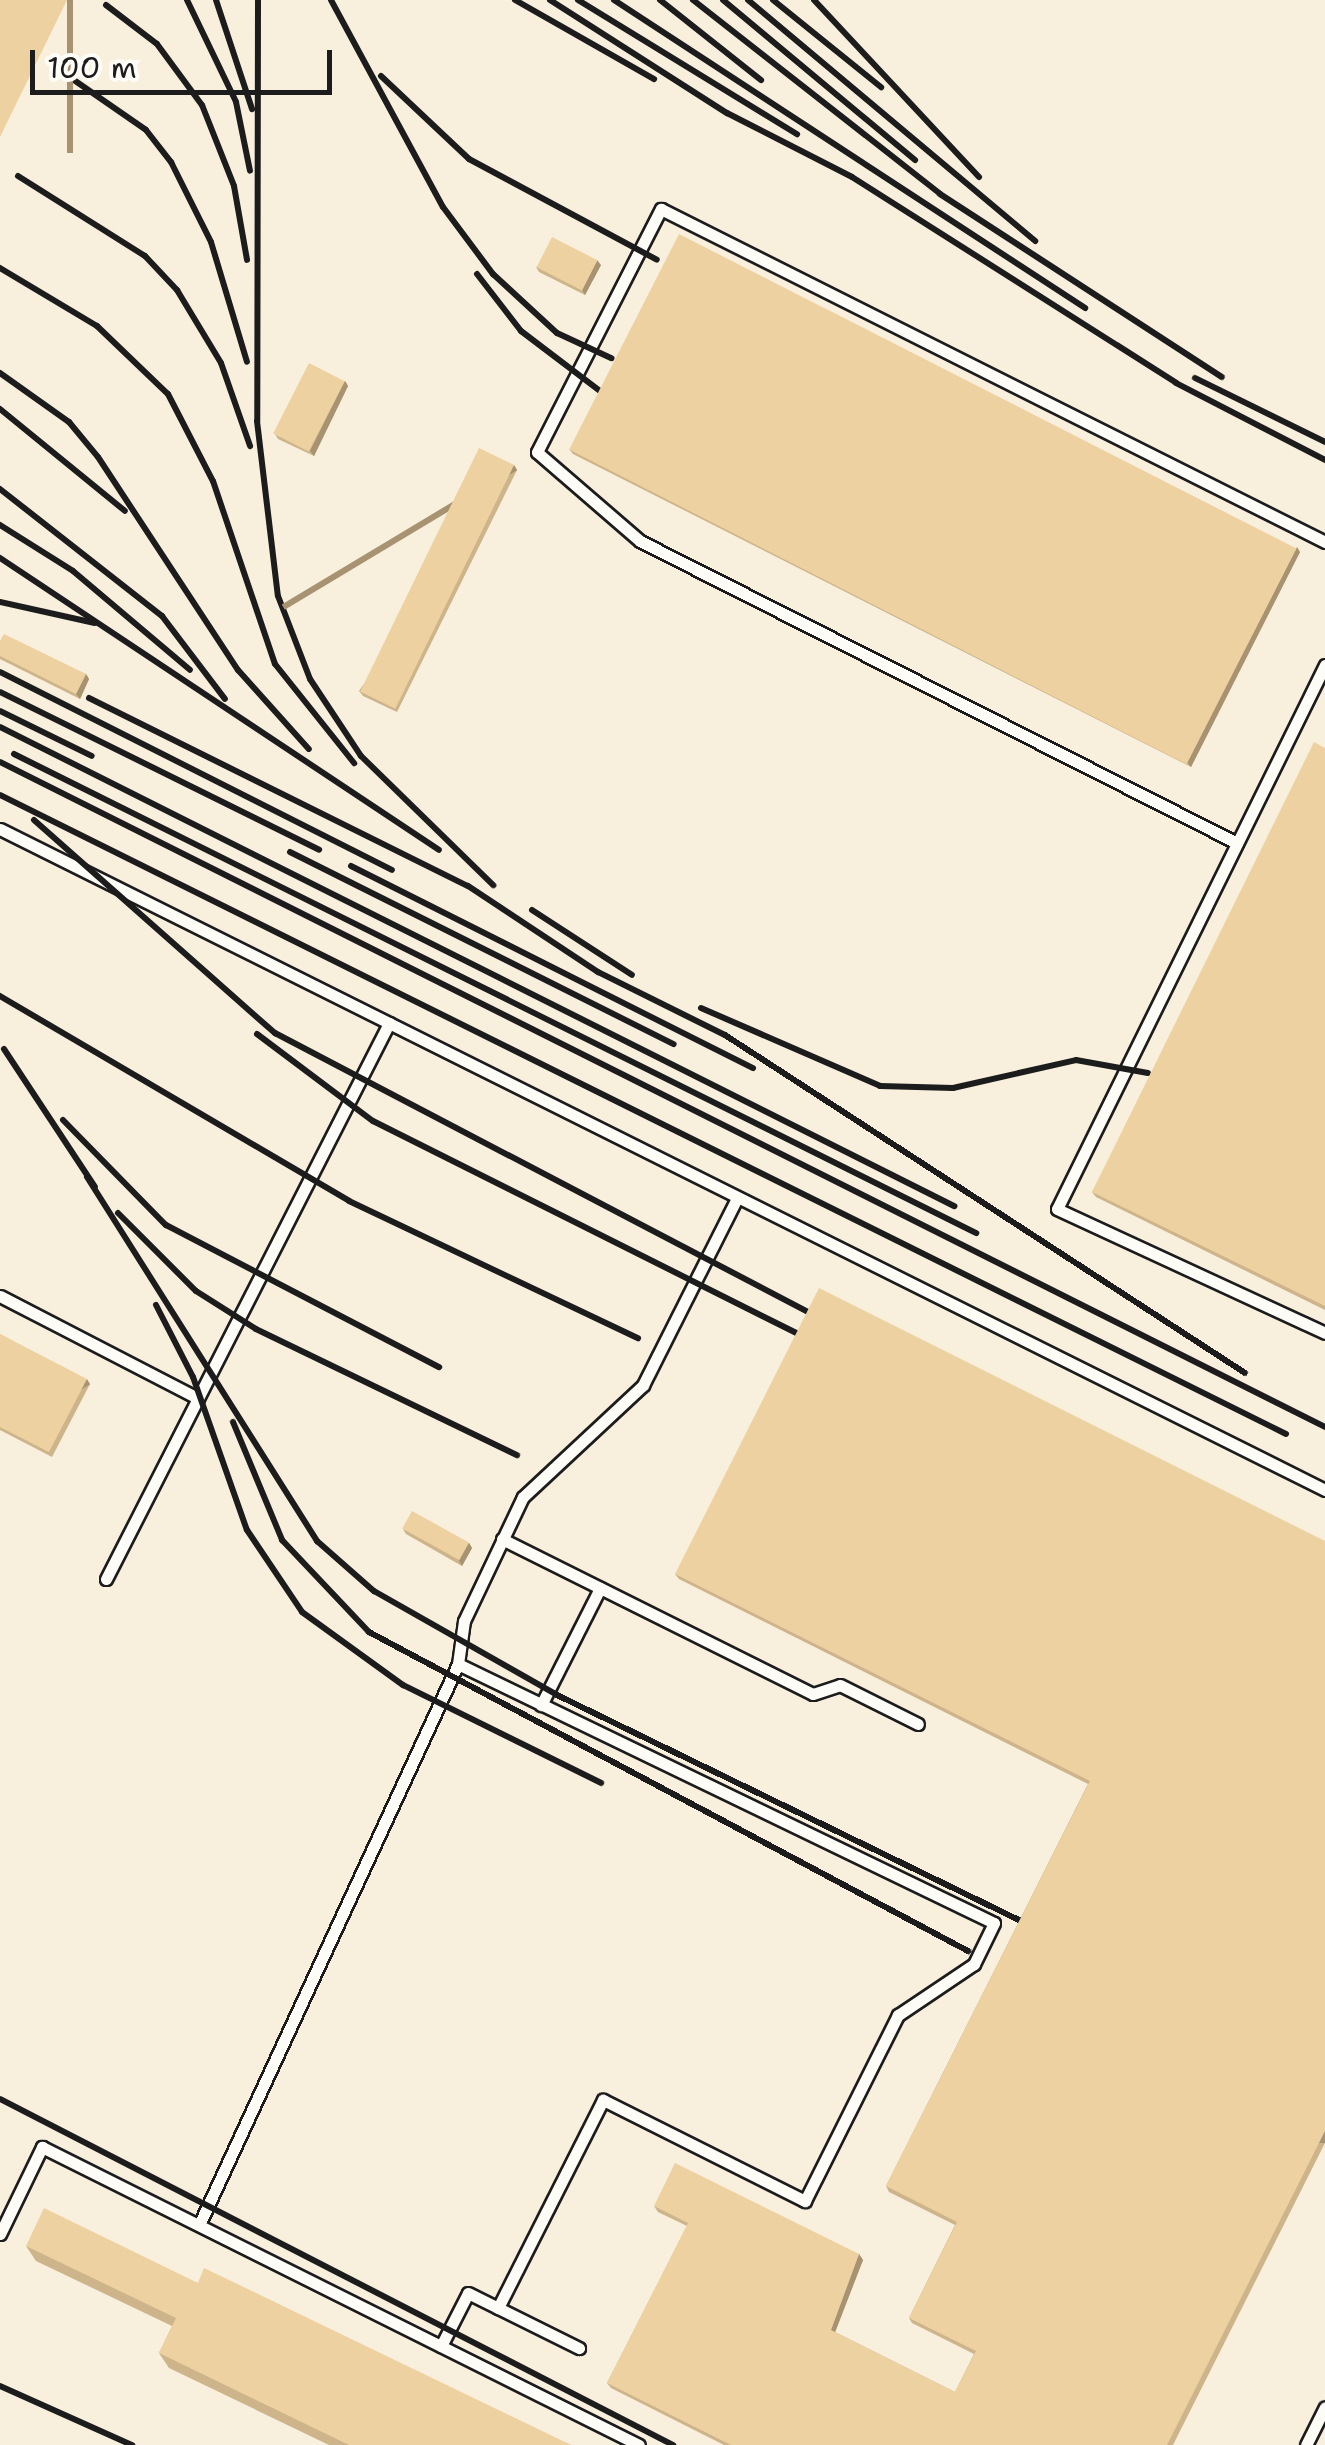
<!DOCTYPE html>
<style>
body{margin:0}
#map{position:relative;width:1325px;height:2445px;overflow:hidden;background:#fdfcf7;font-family:"Shantell Sans",sans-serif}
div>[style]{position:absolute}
.built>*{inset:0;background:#f8efdd;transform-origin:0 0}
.roads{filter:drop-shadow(2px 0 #1c1c1c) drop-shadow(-2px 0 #1c1c1c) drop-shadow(0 2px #1c1c1c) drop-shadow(0 -2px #1c1c1c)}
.lane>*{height:11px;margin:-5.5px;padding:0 5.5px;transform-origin:5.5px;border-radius:5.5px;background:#fdfcf7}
.rail>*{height:6px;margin:-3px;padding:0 3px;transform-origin:3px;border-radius:3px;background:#1c1c1c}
.wall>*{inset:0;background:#cdb48a}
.shaded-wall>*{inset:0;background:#a79271;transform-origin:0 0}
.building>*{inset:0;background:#eed1a1;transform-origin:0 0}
span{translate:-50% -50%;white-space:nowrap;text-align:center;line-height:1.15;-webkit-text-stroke:8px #fdfcf7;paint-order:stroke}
.scale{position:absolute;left:30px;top:50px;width:302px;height:45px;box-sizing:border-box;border:5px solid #1c1c1c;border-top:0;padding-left:12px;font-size:30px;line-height:35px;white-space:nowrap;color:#1c1c1c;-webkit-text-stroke:8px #fdfcf7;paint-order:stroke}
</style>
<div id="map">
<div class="built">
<i style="left:0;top:0;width:1325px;height:2445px"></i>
</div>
<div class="roads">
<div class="lane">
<i style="left:1325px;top:665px;width:606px;rotate:116.23deg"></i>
<i style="left:1057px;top:1209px;width:295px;rotate:24.8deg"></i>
<i style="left:0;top:829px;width:1481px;rotate:26.51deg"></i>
<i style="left:1237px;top:843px;width:669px;rotate:-153.17deg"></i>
<i style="left:640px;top:541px;width:136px;rotate:-139.2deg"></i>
<i style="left:537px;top:452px;width:273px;rotate:-63deg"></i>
<i style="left:661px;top:209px;width:743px;rotate:26.63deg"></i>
<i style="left:0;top:1296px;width:223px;rotate:27.3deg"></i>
<i style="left:502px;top:1539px;width:347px;rotate:26.5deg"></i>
<i style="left:813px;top:1694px;width:28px;rotate:-18deg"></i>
<i style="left:840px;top:1685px;width:87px;rotate:26.6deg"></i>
<i style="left:106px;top:1579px;width:624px;rotate:-63.02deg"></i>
<i style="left:458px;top:1664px;width:595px;rotate:25.79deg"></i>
<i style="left:994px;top:1923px;width:46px;rotate:116deg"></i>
<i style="left:974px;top:1964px;width:92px;rotate:146.1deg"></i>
<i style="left:898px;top:2015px;width:208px;rotate:116.6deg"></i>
<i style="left:805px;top:2201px;width:226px;rotate:-153.4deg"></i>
<i style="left:603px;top:2100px;width:233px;rotate:116.8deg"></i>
<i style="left:541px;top:1705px;width:131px;rotate:-63.2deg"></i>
<i style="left:199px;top:2225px;width:618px;rotate:-65.22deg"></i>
<i style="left:458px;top:1664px;width:43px;rotate:-82.1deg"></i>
<i style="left:464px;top:1621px;width:137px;rotate:-64.6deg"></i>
<i style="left:523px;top:1497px;width:164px;rotate:-43deg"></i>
<i style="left:643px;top:1385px;width:209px;rotate:-63.3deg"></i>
<i style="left:0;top:2234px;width:97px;rotate:-64.2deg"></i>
<i style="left:42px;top:2147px;width:667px;rotate:26.53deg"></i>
<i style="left:441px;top:2346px;width:59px;rotate:-63deg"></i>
<i style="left:468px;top:2293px;width:124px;rotate:26.4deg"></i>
<i style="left:1306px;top:2445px;width:42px;rotate:-63.4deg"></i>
</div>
</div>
<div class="rail">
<i style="left:187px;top:0;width:113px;rotate:64.3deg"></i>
<i style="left:236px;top:102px;width:70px;rotate:78.5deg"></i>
<i style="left:216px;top:0;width:115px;rotate:71.7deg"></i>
<i style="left:258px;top:0;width:421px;rotate:90.1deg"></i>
<i style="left:257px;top:421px;width:176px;rotate:83.2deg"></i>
<i style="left:278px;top:596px;width:89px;rotate:68.9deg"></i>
<i style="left:310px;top:679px;width:92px;rotate:56.5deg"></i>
<i style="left:361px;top:756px;width:185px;rotate:44.3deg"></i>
<i style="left:331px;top:0;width:235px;rotate:61.6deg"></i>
<i style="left:443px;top:207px;width:84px;rotate:53.3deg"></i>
<i style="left:493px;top:274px;width:87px;rotate:42.7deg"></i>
<i style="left:557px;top:333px;width:60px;rotate:24.8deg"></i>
<i style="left:515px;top:0;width:160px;rotate:29.6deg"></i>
<i style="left:550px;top:0;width:210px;rotate:32.6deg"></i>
<i style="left:727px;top:113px;width:140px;rotate:27.1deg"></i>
<i style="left:852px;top:177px;width:384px;rotate:32.4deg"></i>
<i style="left:1176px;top:383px;width:168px;rotate:27.3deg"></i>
<i style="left:578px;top:0;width:257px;rotate:31.5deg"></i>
<i style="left:614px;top:0;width:563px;rotate:33.18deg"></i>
<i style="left:660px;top:0;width:129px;rotate:38.4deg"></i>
<i style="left:693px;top:0;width:314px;rotate:38.1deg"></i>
<i style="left:940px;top:194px;width:336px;rotate:33deg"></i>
<i style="left:723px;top:0;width:250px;rotate:39.8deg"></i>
<i style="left:748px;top:0;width:375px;rotate:40deg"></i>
<i style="left:773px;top:0;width:139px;rotate:38.9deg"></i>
<i style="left:814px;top:0;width:242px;rotate:47deg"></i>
<i style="left:106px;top:5px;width:64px;rotate:37.4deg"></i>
<i style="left:157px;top:44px;width:76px;rotate:53.6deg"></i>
<i style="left:202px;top:105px;width:87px;rotate:68.4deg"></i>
<i style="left:234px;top:186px;width:75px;rotate:80deg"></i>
<i style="left:381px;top:76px;width:121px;rotate:43.3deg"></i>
<i style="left:469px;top:159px;width:213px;rotate:28.2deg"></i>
<i style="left:71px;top:78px;width:91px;rotate:34.7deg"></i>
<i style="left:146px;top:130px;width:41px;rotate:52deg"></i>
<i style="left:171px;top:162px;width:89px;rotate:63.4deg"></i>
<i style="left:211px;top:242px;width:125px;rotate:73.3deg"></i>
<i style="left:18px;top:176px;width:150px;rotate:32.2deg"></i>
<i style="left:145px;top:256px;width:47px;rotate:46.7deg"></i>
<i style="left:177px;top:290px;width:85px;rotate:58.9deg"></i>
<i style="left:221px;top:363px;width:88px;rotate:70.7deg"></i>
<i style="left:0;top:268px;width:113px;rotate:30.9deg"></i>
<i style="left:97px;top:326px;width:98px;rotate:43.8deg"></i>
<i style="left:168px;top:394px;width:98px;rotate:62.7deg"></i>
<i style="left:213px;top:481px;width:193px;rotate:71.3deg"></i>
<i style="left:275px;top:664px;width:127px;rotate:51.4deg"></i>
<i style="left:477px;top:274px;width:72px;rotate:52.3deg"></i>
<i style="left:521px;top:331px;width:99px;rotate:37.2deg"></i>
<i style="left:0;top:373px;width:85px;rotate:35.4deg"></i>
<i style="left:69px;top:422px;width:45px;rotate:50.4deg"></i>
<i style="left:98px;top:457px;width:255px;rotate:56.7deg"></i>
<i style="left:238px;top:670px;width:106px;rotate:48.1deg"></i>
<i style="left:1195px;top:378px;width:145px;rotate:26.2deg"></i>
<i style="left:0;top:409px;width:161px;rotate:39.2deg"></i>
<i style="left:0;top:489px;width:206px;rotate:38.1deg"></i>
<i style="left:162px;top:616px;width:104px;rotate:52.8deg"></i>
<i style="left:0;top:525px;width:86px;rotate:32.2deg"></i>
<i style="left:73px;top:571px;width:153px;rotate:40.2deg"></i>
<i style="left:0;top:558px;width:527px;rotate:33.63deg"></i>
<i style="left:0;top:602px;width:97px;rotate:12.5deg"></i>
<i style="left:0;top:672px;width:439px;rotate:26.8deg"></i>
<i style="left:0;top:692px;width:356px;rotate:26.3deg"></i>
<i style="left:89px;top:698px;width:423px;rotate:26.4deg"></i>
<i style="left:468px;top:886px;width:156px;rotate:33.5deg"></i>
<i style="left:598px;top:972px;width:142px;rotate:26.4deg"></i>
<i style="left:725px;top:1035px;width:620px;rotate:33.02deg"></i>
<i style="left:0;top:711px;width:102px;rotate:26.1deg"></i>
<i style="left:0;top:727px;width:1068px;rotate:26.66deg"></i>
<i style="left:14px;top:754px;width:1075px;rotate:26.47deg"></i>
<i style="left:0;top:762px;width:1483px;rotate:26.65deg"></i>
<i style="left:0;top:795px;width:1436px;rotate:26.42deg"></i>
<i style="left:34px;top:820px;width:322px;rotate:41.5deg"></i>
<i style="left:275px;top:1033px;width:602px;rotate:27.63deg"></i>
<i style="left:290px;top:852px;width:429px;rotate:26.6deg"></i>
<i style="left:351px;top:866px;width:450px;rotate:26.7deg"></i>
<i style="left:532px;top:910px;width:119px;rotate:33deg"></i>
<i style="left:0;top:996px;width:405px;rotate:30.4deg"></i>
<i style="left:349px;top:1201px;width:320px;rotate:25.4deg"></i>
<i style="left:701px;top:1008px;width:195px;rotate:23.5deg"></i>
<i style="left:880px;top:1086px;width:73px;rotate:1.6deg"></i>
<i style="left:953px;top:1088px;width:126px;rotate:-12.8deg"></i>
<i style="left:1076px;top:1060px;width:73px;rotate:10.2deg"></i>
<i style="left:257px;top:1034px;width:145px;rotate:36.9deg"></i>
<i style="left:373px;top:1121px;width:478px;rotate:26.6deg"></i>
<i style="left:4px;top:1049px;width:165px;rotate:56.6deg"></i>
<i style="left:63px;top:1120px;width:147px;rotate:45.6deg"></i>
<i style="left:166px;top:1225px;width:308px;rotate:27.5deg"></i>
<i style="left:87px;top:1177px;width:431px;rotate:57.7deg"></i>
<i style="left:317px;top:1541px;width:76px;rotate:41.3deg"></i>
<i style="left:374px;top:1591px;width:210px;rotate:29.6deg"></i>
<i style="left:557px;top:1695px;width:514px;rotate:25.97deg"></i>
<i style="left:118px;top:1213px;width:110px;rotate:45deg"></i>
<i style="left:196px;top:1291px;width:71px;rotate:32.3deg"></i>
<i style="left:256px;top:1329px;width:290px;rotate:25.8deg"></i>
<i style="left:156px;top:1305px;width:81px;rotate:62.8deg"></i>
<i style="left:193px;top:1377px;width:162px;rotate:70.6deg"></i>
<i style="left:247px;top:1530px;width:99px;rotate:56.1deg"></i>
<i style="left:302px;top:1612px;width:125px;rotate:35.9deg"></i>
<i style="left:403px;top:1685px;width:221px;rotate:26.3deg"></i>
<i style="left:233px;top:1422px;width:128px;rotate:67.4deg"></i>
<i style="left:282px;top:1540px;width:127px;rotate:46.6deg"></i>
<i style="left:369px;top:1632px;width:679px;rotate:28.04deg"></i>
<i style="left:0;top:2099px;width:757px;rotate:27.21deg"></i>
<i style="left:0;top:2386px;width:145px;rotate:24.1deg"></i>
</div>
<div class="wall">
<i style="clip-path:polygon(601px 265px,585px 295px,539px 272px,536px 267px)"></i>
<i style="clip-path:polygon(345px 381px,348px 386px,314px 456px,278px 439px,275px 434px)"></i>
<i style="clip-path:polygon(569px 449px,1300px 552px,1191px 767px,573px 454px)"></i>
<i style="clip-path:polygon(514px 465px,517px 470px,397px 712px,363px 696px,359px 691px)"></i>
<i style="clip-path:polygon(0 641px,86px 674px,89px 679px,80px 699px,0 659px)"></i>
<i style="clip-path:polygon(1325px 748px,1325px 1310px,1096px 1197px,1092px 1192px)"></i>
<i style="clip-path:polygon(0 1334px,90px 1384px,52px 1457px,0 1430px)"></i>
<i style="clip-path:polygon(403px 1529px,469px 1543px,472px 1548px,462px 1566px,406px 1534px)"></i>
<i style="clip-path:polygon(1325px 1541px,1325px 2143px,1173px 2445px,724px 2445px,611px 2388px,607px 2383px,687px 2226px,658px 2212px,654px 2206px,859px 2254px,863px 2260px,835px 2332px,955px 2392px,974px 2354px,912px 2323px,909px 2318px,955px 2225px,889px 2192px,886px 2186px,1088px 1784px,679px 1579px,675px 1574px)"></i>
<i style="clip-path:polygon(26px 2246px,198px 2283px,571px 2445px,329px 2445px,169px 2368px,159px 2353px,172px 2326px,36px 2261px)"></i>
</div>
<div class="shaded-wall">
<i style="left:67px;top:0;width:6px;height:153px"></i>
<i style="clip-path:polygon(597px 260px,601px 265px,585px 295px,582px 290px)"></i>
<i style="clip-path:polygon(345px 381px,348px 386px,314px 456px,310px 451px)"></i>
<i style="left:514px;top:465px;width:6px;height:271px;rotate:59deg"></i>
<i style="clip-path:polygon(1297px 547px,1300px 552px,1191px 767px,1187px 762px)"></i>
<i style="clip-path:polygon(86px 674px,89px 679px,80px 699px,76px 694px)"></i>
<i style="left:87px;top:1379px;width:6px;height:82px;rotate:59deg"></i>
<i style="clip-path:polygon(469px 1543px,472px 1548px,462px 1566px,459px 1561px)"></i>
<i style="left:1325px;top:2131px;width:12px;height:352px;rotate:90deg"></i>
<i style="clip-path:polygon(859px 2254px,863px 2260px,834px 2335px,831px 2330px)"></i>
</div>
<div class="building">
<i style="clip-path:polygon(0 0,67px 0,0 137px)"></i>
<i style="left:679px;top:234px;width:693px;height:242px;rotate:27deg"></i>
<i style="left:552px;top:237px;width:51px;height:34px;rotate:27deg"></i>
<i style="left:309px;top:363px;width:40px;height:79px;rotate:27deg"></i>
<i style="left:479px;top:448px;width:39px;height:271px;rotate:26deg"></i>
<i style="clip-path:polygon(4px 634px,86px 674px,76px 694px,0 656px,0 641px)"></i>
<i style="clip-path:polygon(1314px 742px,1325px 748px,1325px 1306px,1092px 1192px)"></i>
<i style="clip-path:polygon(819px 1288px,1325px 1541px,1325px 2131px,1167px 2445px,731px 2445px,607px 2383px,688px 2223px,654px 2206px,675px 2163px,859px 2254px,831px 2330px,955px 2392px,976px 2351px,909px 2318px,957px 2222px,886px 2186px,1090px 1781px,675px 1574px)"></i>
<i style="clip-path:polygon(0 1334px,87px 1379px,49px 1452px,0 1427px)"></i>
<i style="left:412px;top:1511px;width:65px;height:20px;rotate:29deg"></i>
<i style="clip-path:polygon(44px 2208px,198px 2283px,204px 2268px,571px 2445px,349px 2445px,159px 2353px,176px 2318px,26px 2246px)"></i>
</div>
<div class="scale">100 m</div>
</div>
